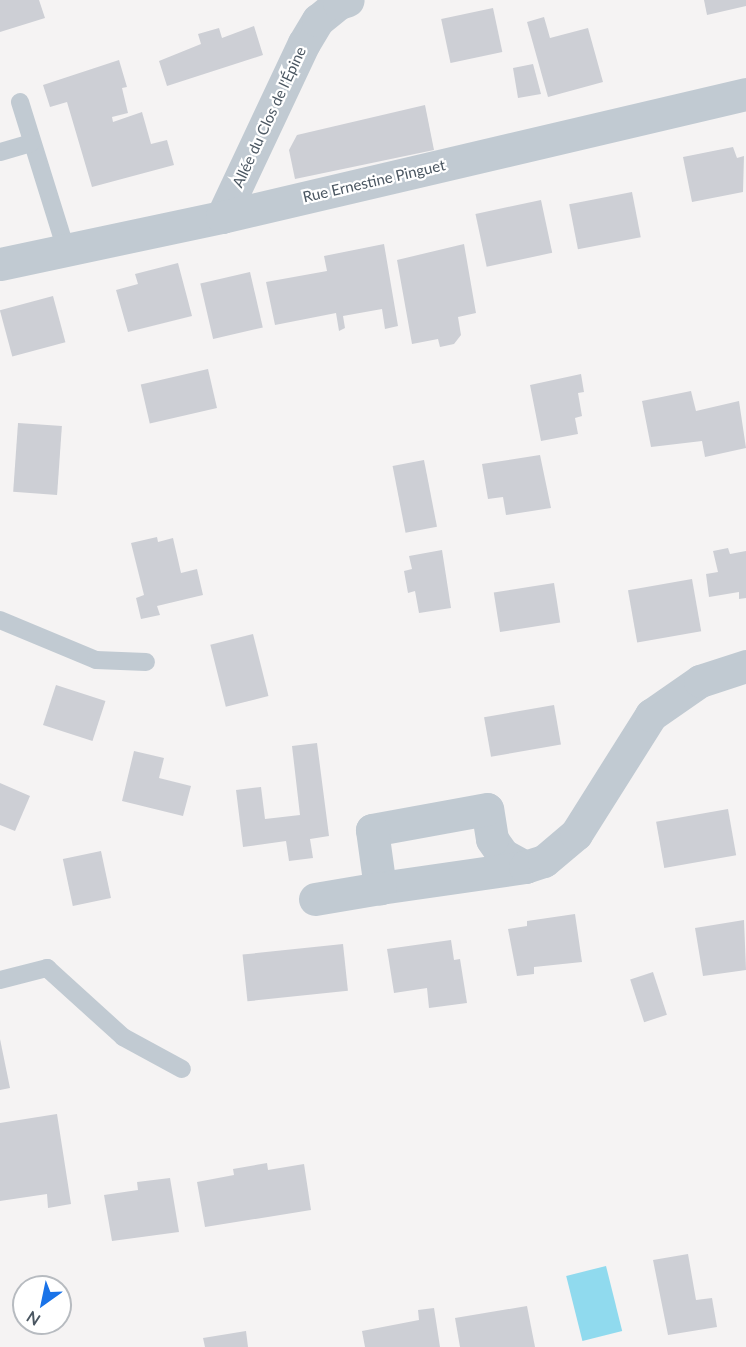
<!DOCTYPE html>
<meta charset="utf-8">
<style>
body{margin:0}
#map{position:relative;width:746px;height:1347px;overflow:hidden;background:#f5f3f3;font-family:Lato,sans-serif}
div>[style]{position:absolute}
.water>*{inset:0;background:#90daee;transform-origin:0 0}
.building>*{inset:0;background:#cdcfd5;transform-origin:0 0}
.service>*{height:18px;margin:-9px;padding:0 9px;transform-origin:9px;border-radius:9px;background:#c1cad2}
.minor>*{height:33px;margin:-16.5px;padding:0 16.5px;transform-origin:16.5px;border-radius:16.5px;background:#c1cad2}
span{translate:-50% -50%;white-space:nowrap;text-align:center;line-height:1.15;-webkit-text-stroke:4.5px #fff;paint-order:stroke}
.street-label{font-size:15px;color:#4a5661}
.north{position:absolute;left:12px;top:1275px;width:60px;height:60px;box-sizing:border-box;background:#fff;border:2px solid #b7bbc0;border-radius:50%;rotate:213deg;font-size:16px;font-weight:700;line-height:24px;text-align:center;color:#4a5661}
.north::after{content:'';display:block;margin:auto;width:21px;height:27px;background:#1a73e8;clip-path:polygon(50% 0,100% 100%,50% 72%,0 100%)}
</style>
<div id="map">
<div class="water">
<i style="left:606px;top:1266px;width:67px;height:41px;rotate:76deg"></i>
</div>
<div class="building">
<i style="clip-path:polygon(0 0,39px 0,45px 18px,0 32px)"></i>
<i style="clip-path:polygon(704px 0,746px 0,746px 6px,707px 15px)"></i>
<i style="left:493px;top:8px;width:45px;height:53px;rotate:78deg"></i>
<i style="clip-path:polygon(544px 17px,550px 38px,588px 28px,603px 82px,548px 97px,527px 22px)"></i>
<i style="clip-path:polygon(254px 26px,263px 55px,167px 86px,159px 61px,201px 44px,198px 34px,219px 28px,222px 38px)"></i>
<i style="clip-path:polygon(119px 60px,127px 87px,122px 88px,128px 113px,112px 117px,113px 122px,142px 112px,151px 144px,167px 140px,174px 165px,92px 187px,67px 102px,50px 107px,43px 85px)"></i>
<i style="clip-path:polygon(533px 64px,541px 94px,518px 98px,513px 68px)"></i>
<i style="clip-path:polygon(425px 105px,434px 150px,295px 179px,289px 150px,297px 135px)"></i>
<i style="clip-path:polygon(733px 147px,737px 158px,744px 156px,743px 192px,692px 202px,683px 157px)"></i>
<i style="left:632px;top:192px;width:46px;height:64px;rotate:79deg"></i>
<i style="left:541px;top:200px;width:54px;height:67px;rotate:78deg"></i>
<i style="clip-path:polygon(384px 244px,398px 326px,385px 329px,382px 309px,343px 316px,345px 328px,339px 331px,336px 313px,275px 325px,266px 282px,327px 271px,324px 256px)"></i>
<i style="clip-path:polygon(464px 244px,476px 313px,458px 317px,461px 335px,454px 344px,440px 347px,438px 339px,412px 344px,397px 260px)"></i>
<i style="clip-path:polygon(178px 263px,192px 316px,128px 332px,116px 290px,138px 284px,135px 274px)"></i>
<i style="left:250px;top:272px;width:57px;height:51px;rotate:77deg"></i>
<i style="left:53px;top:296px;width:48px;height:55px;rotate:75deg"></i>
<i style="left:208px;top:369px;width:40px;height:69px;rotate:77deg"></i>
<i style="clip-path:polygon(581px 374px,584px 392px,578px 393px,582px 416px,575px 418px,578px 434px,541px 441px,530px 385px)"></i>
<i style="clip-path:polygon(691px 391px,696px 411px,739px 401px,746px 448px,705px 457px,702px 441px,651px 447px,642px 401px)"></i>
<i style="left:18px;top:423px;width:44px;height:69px;rotate:4deg"></i>
<i style="clip-path:polygon(540px 455px,551px 508px,506px 515px,503px 497px,488px 499px,482px 464px)"></i>
<i style="left:424px;top:460px;width:68px;height:32px;rotate:79deg"></i>
<i style="clip-path:polygon(157px 537px,158px 542px,173px 538px,181px 573px,197px 569px,203px 595px,157px 606px,160px 615px,141px 619px,136px 598px,144px 595px,131px 543px)"></i>
<i style="clip-path:polygon(728px 548px,730px 554px,746px 551px,746px 598px,739px 599px,739px 592px,709px 597px,706px 574px,718px 572px,713px 551px)"></i>
<i style="clip-path:polygon(442px 550px,451px 608px,419px 613px,415px 591px,408px 593px,404px 571px,412px 569px,409px 556px)"></i>
<i style="left:692px;top:579px;width:53px;height:65px;rotate:80deg"></i>
<i style="left:554px;top:583px;width:40px;height:61px;rotate:81deg"></i>
<i style="left:253px;top:634px;width:64px;height:44px;rotate:76deg"></i>
<i style="left:56px;top:685px;width:52px;height:42px;rotate:18deg"></i>
<i style="left:554px;top:705px;width:40px;height:71px;rotate:80deg"></i>
<i style="clip-path:polygon(317px 743px,329px 836px,310px 839px,313px 858px,289px 861px,286px 841px,243px 847px,236px 790px,261px 787px,265px 819px,300px 815px,292px 746px)"></i>
<i style="clip-path:polygon(134px 751px,164px 758px,159px 778px,191px 786px,183px 816px,122px 801px)"></i>
<i style="clip-path:polygon(0 783px,30px 796px,15px 831px,0 825px)"></i>
<i style="left:728px;top:809px;width:47px;height:73px;rotate:80deg"></i>
<i style="left:101px;top:851px;width:48px;height:39px;rotate:78deg"></i>
<i style="clip-path:polygon(575px 914px,582px 962px,534px 967px,534px 974px,517px 976px,508px 929px,527px 926px,527px 921px)"></i>
<i style="clip-path:polygon(744px 920px,746px 970px,703px 976px,695px 928px)"></i>
<i style="clip-path:polygon(451px 940px,454px 960px,460px 959px,467px 1003px,429px 1008px,427px 988px,394px 993px,387px 949px)"></i>
<i style="left:343px;top:944px;width:47px;height:101px;rotate:84deg"></i>
<i style="left:653px;top:972px;width:45px;height:24px;rotate:72deg"></i>
<i style="clip-path:polygon(0 1039px,10px 1088px,0 1090px)"></i>
<i style="clip-path:polygon(57px 1114px,71px 1204px,48px 1208px,47px 1194px,0 1201px,0 1123px)"></i>
<i style="clip-path:polygon(267px 1163px,268px 1170px,304px 1164px,311px 1210px,205px 1227px,197px 1182px,234px 1175px,233px 1169px)"></i>
<i style="clip-path:polygon(170px 1178px,179px 1232px,112px 1241px,104px 1195px,138px 1190px,137px 1182px)"></i>
<i style="clip-path:polygon(688px 1254px,696px 1300px,712px 1298px,717px 1327px,668px 1335px,653px 1260px)"></i>
<i style="clip-path:polygon(527px 1306px,535px 1347px,460px 1347px,455px 1318px)"></i>
<i style="clip-path:polygon(434px 1308px,440px 1347px,365px 1347px,362px 1331px,419px 1320px,418px 1310px)"></i>
<i style="clip-path:polygon(246px 1331px,248px 1347px,205px 1347px,203px 1338px)"></i>
</div>
<div class="service">
<i style="left:20px;top:102px;width:155px;rotate:72.7deg"></i>
<i style="left:0;top:152px;width:32px;rotate:-16deg"></i>
<i style="left:0;top:620px;width:104px;rotate:22.6deg"></i>
<i style="left:96px;top:660px;width:50px;rotate:2.3deg"></i>
<i style="left:0;top:980px;width:49px;rotate:-14.3deg"></i>
<i style="left:47px;top:968px;width:103px;rotate:42.2deg"></i>
<i style="left:123px;top:1037px;width:67px;rotate:28.5deg"></i>
</div>
<div class="minor">
<i style="left:222px;top:217px;width:192px;rotate:-64.8deg"></i>
<i style="left:304px;top:43px;width:27px;rotate:-59deg"></i>
<i style="left:318px;top:20px;width:27px;rotate:-39deg"></i>
<i style="left:339px;top:3px;width:9px;rotate:-18deg"></i>
<i style="left:0;top:264px;width:227px;rotate:-12deg"></i>
<i style="left:222px;top:217px;width:538px;rotate:-13.21deg"></i>
<i style="left:525px;top:867px;width:25px;rotate:-151deg"></i>
<i style="left:503px;top:855px;width:19px;rotate:-125deg"></i>
<i style="left:492px;top:839px;width:30px;rotate:-99deg"></i>
<i style="left:487px;top:809px;width:117px;rotate:169.7deg"></i>
<i style="left:372px;top:830px;width:59px;rotate:82.1deg"></i>
<i style="left:380px;top:888px;width:147px;rotate:-8.2deg"></i>
<i style="left:525px;top:867px;width:20px;rotate:-18deg"></i>
<i style="left:544px;top:861px;width:42px;rotate:-40.2deg"></i>
<i style="left:576px;top:834px;width:141px;rotate:-57.8deg"></i>
<i style="left:651px;top:715px;width:60px;rotate:-34.8deg"></i>
<i style="left:700px;top:681px;width:48px;rotate:-18.1deg"></i>
<i style="left:315px;top:899px;width:66px;rotate:-9.6deg"></i>
</div>
<div class="street-label">
<span style="left:269px;top:117px;rotate:-65deg">Allée du Clos de l'Épine</span>
<span style="left:374px;top:181px;rotate:-13deg">Rue Ernestine Pinguet</span>
</div>
<div class="north">N</div>
</div>
